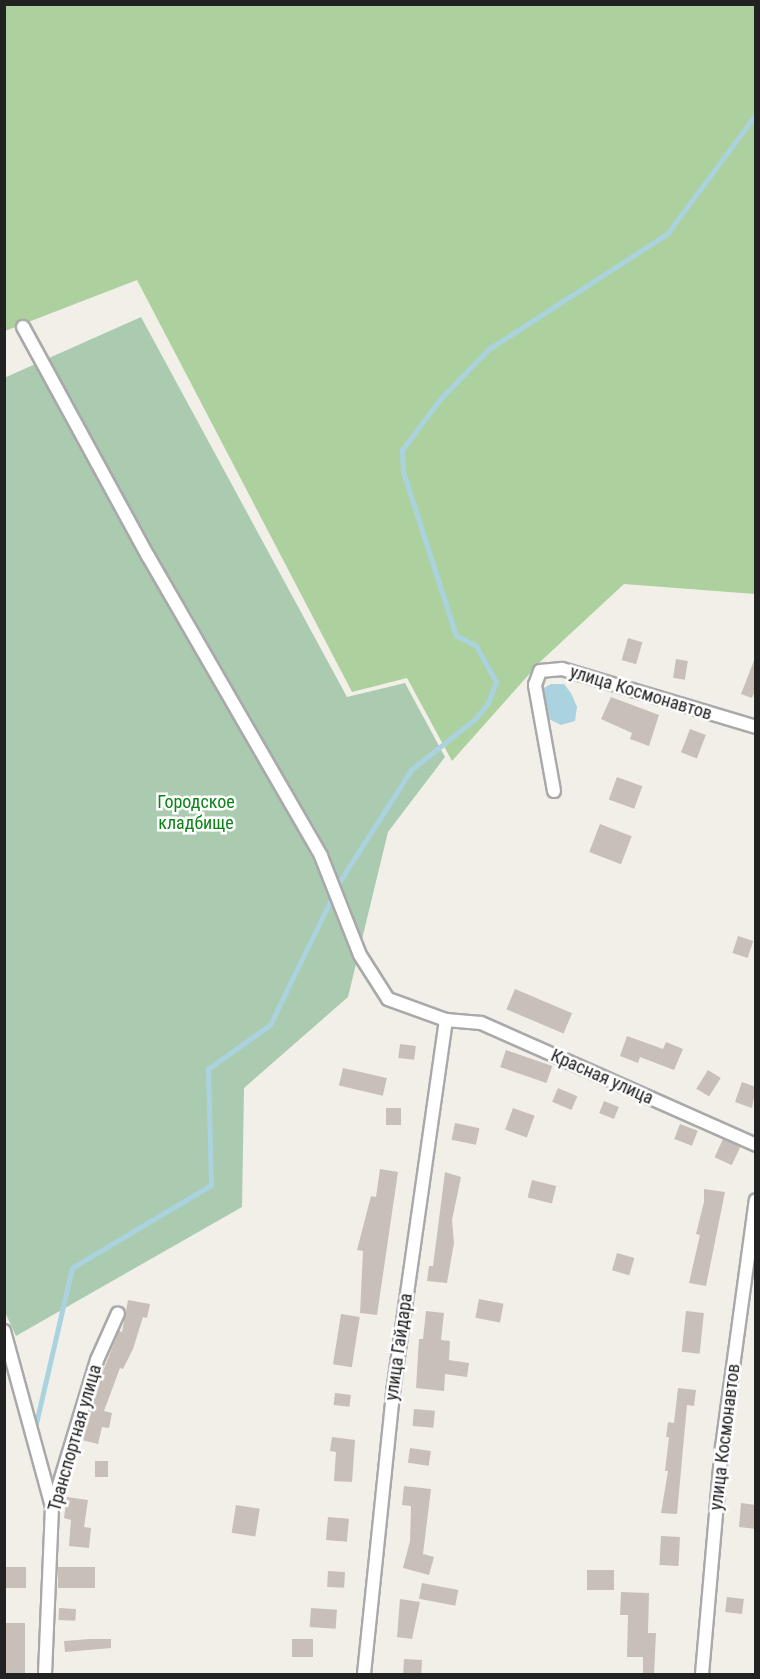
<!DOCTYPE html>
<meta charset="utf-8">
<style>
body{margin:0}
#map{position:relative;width:760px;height:1679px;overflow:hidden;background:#f2efe9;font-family:"Roboto Condensed",sans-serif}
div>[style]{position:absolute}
.forest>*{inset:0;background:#add19e}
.cemetery>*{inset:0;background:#aacbaf}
.water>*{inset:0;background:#aad3df}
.stream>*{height:4.5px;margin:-2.25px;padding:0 2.25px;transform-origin:2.25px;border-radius:2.25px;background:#aad3df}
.building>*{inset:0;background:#c7bfb8;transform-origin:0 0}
.roads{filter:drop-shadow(2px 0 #a9a9a9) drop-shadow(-2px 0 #a9a9a9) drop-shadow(0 2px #a9a9a9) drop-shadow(0 -2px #a9a9a9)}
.minor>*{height:12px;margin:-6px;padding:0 6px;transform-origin:6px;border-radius:6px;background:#fff}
span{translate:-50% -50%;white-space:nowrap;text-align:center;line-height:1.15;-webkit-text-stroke:5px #fff;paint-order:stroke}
.street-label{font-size:18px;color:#222}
.park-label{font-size:18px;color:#0c8416}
.frame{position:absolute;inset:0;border:6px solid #222;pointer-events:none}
</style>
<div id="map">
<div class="forest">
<i style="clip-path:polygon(5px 5px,755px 5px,755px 594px,624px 584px,541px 661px,452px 761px,407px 678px,352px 692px,137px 280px,5px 331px)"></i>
</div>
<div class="cemetery">
<i style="clip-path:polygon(141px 317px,347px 697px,405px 683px,445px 757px,388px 832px,348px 997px,244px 1088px,242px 1207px,16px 1336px,4px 1310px,4px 378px)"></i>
</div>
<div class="water">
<i style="clip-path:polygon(551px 684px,564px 684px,571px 693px,577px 707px,575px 721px,561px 725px,549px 719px,542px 689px)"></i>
</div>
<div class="stream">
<i style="left:35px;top:1428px;width:164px;rotate:-77deg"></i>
<i style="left:72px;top:1268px;width:162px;rotate:-30.8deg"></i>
<i style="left:211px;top:1185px;width:116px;rotate:-91.5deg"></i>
<i style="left:208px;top:1069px;width:76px;rotate:-35.4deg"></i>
<i style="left:270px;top:1025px;width:160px;rotate:-64.1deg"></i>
<i style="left:340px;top:881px;width:132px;rotate:-57.4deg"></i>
<i style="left:411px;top:770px;width:82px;rotate:-38.6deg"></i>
<i style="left:475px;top:719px;width:21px;rotate:-51deg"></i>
<i style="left:488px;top:703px;width:22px;rotate:-69deg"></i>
<i style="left:496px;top:682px;width:41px;rotate:-119.1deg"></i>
<i style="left:476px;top:646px;width:22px;rotate:-153deg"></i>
<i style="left:456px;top:636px;width:172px;rotate:-107.9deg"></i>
<i style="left:403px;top:472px;width:22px;rotate:-93deg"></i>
<i style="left:402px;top:450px;width:65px;rotate:-53.1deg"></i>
<i style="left:441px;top:398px;width:69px;rotate:-45.6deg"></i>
<i style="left:489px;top:349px;width:212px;rotate:-32.9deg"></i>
<i style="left:667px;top:234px;width:149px;rotate:-53.4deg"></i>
</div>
<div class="building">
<i style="left:628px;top:638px;width:15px;height:23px;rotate:16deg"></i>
<i style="clip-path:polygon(755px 658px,756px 688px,752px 698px,741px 694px)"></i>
<i style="left:676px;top:659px;width:12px;height:19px;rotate:9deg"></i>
<i style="clip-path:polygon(611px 697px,659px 715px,649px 746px,630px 739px,632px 733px,601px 719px)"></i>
<i style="left:690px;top:729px;width:17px;height:25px;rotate:21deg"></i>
<i style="left:617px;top:777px;width:27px;height:24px;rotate:20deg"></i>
<i style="left:600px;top:824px;width:34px;height:30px;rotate:21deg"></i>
<i style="left:738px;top:936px;width:16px;height:18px;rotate:18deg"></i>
<i style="left:515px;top:989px;width:62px;height:22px;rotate:23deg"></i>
<i style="clip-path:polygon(627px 1036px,663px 1049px,666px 1042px,683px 1049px,674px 1070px,640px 1057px,638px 1063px,620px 1056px)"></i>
<i style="left:400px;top:1044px;width:16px;height:14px;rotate:7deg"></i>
<i style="left:506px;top:1050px;width:49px;height:18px;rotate:19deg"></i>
<i style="left:343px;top:1068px;width:45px;height:18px;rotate:13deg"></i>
<i style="left:708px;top:1070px;width:15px;height:22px;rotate:32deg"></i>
<i style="clip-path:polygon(742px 1082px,756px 1087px,752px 1108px,735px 1102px)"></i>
<i style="left:558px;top:1088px;width:21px;height:15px;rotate:23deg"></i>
<i style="left:604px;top:1101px;width:16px;height:13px;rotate:22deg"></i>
<i style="left:386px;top:1108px;width:15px;height:17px"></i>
<i style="left:513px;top:1108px;width:23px;height:23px;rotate:20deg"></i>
<i style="left:455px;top:1123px;width:25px;height:17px;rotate:12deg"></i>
<i style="left:680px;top:1124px;width:19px;height:16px;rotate:21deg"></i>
<i style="left:723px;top:1139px;width:19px;height:20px;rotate:25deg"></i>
<i style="clip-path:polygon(380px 1169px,398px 1172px,377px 1315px,360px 1313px,363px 1251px,357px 1250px,371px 1196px,376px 1197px)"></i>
<i style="clip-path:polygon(445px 1172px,461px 1177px,452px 1220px,454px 1243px,447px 1283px,427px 1281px,429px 1266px,433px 1266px)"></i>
<i style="left:532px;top:1180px;width:25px;height:18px;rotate:14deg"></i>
<i style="clip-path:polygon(704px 1189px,725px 1192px,706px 1286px,689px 1283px,700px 1235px,696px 1234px,704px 1202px)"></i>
<i style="left:617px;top:1253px;width:18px;height:18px;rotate:16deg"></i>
<i style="left:479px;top:1299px;width:25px;height:19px;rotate:11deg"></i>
<i style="clip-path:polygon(128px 1300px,150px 1304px,147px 1318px,143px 1317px,133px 1349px,123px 1369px,120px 1368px,104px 1411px,112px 1413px,109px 1428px,102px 1427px,98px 1444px,82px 1440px,101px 1376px,119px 1331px,122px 1332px)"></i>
<i style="clip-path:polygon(426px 1311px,444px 1313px,441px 1340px,450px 1341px,449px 1360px,469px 1363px,467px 1377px,445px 1374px,444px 1391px,416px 1388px,419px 1339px,423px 1339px)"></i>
<i style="left:686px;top:1311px;width:18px;height:41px;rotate:6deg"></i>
<i style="left:341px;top:1314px;width:19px;height:51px;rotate:9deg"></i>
<i style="clip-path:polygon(678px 1388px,696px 1390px,694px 1406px,687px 1405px,677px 1514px,661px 1513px,668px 1471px,665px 1471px,669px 1437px,666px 1437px,668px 1422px,674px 1423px)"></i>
<i style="left:335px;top:1393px;width:16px;height:12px;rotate:7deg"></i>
<i style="left:414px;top:1409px;width:21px;height:17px;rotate:5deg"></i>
<i style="clip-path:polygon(332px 1437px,355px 1440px,352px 1482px,334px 1481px,336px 1452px,330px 1451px)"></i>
<i style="left:410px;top:1448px;width:21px;height:15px;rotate:8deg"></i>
<i style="left:95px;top:1461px;width:13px;height:16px"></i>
<i style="clip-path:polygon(404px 1486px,431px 1489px,423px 1554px,434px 1557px,429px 1575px,403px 1568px,410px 1541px,411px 1506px,402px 1505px)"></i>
<i style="clip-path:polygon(67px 1497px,88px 1500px,84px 1527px,91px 1528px,89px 1548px,69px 1546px,71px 1520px,64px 1518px)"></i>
<i style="clip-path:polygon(741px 1503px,756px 1505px,756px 1529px,739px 1527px)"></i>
<i style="left:236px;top:1505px;width:24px;height:28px;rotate:9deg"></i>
<i style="left:328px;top:1517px;width:21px;height:23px;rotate:5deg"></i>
<i style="left:661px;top:1536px;width:19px;height:29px;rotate:3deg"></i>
<i style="left:4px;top:1567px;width:22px;height:21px"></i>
<i style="left:58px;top:1567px;width:37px;height:21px"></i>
<i style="left:587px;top:1570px;width:27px;height:20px"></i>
<i style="left:328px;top:1571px;width:17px;height:16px;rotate:3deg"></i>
<i style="left:422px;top:1583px;width:37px;height:16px;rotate:11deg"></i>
<i style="clip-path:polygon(621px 1592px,649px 1593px,648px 1633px,656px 1633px,654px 1674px,643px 1674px,643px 1657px,627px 1657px,628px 1615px,620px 1615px)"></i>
<i style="left:727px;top:1597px;width:17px;height:15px;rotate:7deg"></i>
<i style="clip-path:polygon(400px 1599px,420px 1602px,412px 1639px,397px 1637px)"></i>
<i style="left:59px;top:1608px;width:17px;height:12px;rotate:3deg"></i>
<i style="left:311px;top:1608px;width:26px;height:19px;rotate:4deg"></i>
<i style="left:4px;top:1623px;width:21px;height:51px"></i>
<i style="clip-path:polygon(90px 1639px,111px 1639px,111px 1648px,65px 1652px,64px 1641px)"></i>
<i style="left:292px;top:1639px;width:21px;height:18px"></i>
<i style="left:404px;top:1659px;width:18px;height:15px;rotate:3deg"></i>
</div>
<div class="roads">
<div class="minor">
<i style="left:23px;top:327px;width:261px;rotate:61.4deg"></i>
<i style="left:148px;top:556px;width:346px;rotate:60deg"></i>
<i style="left:321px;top:856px;width:106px;rotate:68.5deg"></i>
<i style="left:360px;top:955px;width:52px;rotate:57.5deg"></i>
<i style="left:388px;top:999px;width:62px;rotate:19.9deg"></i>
<i style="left:446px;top:1020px;width:35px;rotate:5deg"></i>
<i style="left:481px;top:1023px;width:301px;rotate:23.9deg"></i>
<i style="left:554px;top:791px;width:108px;rotate:-100.2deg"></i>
<i style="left:535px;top:685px;width:15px;rotate:-70deg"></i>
<i style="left:540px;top:671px;width:22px;rotate:-5deg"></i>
<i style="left:562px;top:669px;width:202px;rotate:16.6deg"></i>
<i style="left:4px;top:1331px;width:182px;rotate:74.7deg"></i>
<i style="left:45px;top:1674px;width:166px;rotate:-87.6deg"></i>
<i style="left:52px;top:1508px;width:155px;rotate:-73.1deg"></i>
<i style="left:97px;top:1360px;width:51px;rotate:-65.9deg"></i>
<i style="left:364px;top:1674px;width:283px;rotate:-84.1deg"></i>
<i style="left:393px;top:1392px;width:376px;rotate:-81.9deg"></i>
<i style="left:702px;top:1674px;width:228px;rotate:-85deg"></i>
<i style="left:722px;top:1447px;width:249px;rotate:-82.2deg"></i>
</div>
</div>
<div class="street-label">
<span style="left:641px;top:693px;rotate:17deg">улица Космонавтов</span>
<span style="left:602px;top:1077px;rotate:24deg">Красная улица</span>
<span style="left:399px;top:1347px;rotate:-82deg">улица Гайдара</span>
<span style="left:725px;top:1437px;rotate:-83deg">улица Космонавтов</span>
<span style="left:75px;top:1438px;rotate:-74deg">Транспортная улица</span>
</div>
<div class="park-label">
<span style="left:196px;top:813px">Городское<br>кладбище</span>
</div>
<div class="frame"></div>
</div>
